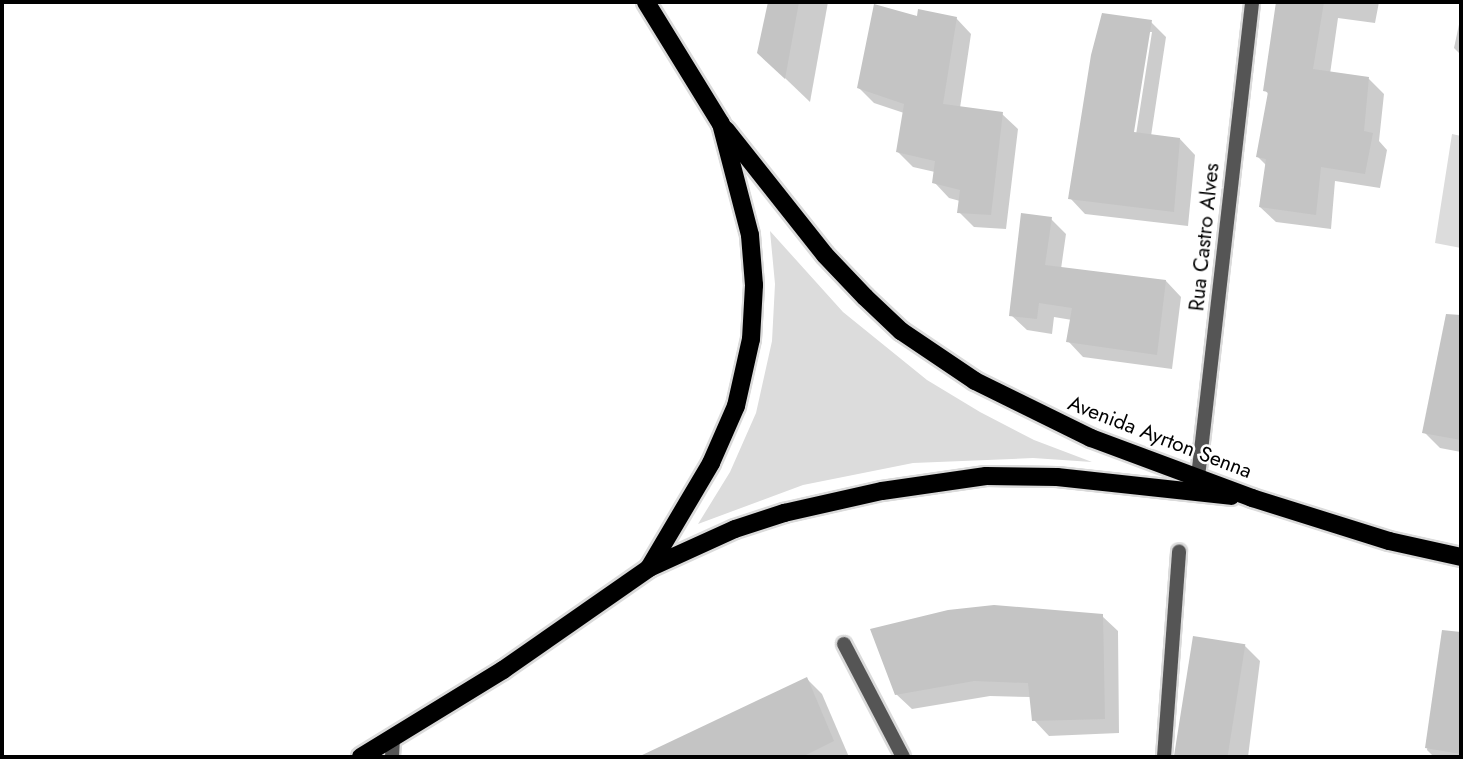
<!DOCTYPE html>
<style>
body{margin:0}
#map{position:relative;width:1463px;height:759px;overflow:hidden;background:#fff;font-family:Jost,sans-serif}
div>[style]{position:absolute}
.green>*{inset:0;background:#dcdcdc}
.shadow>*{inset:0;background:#0003}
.building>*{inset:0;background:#c4c4c4;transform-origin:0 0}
.roads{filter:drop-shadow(2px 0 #dbdbdb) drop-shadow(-2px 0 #dbdbdb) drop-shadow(0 2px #dbdbdb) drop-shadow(0 -2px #dbdbdb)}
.street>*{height:14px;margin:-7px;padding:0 7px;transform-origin:7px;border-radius:7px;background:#555}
.primary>*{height:18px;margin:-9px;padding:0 9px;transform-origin:9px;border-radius:9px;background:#000}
span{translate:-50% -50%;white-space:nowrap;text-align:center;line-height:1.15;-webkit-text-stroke:5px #fff;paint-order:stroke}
.street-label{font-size:21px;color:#000}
.frame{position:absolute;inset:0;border:4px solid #000;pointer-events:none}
</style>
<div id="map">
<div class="green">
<i style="clip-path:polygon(1452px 134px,1461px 136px,1461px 248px,1435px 243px)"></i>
<i style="clip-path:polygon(770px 231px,843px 312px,927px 380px,980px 412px,1034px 440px,1092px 462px,1033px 458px,913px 463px,803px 485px,698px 524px,730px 472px,756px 413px,772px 341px,775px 284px)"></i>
</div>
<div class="shadow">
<i style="clip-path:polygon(770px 2px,828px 2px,810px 102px,759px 53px)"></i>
<i style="clip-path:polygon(1278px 2px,1379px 2px,1375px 23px,1338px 18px,1330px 74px,1369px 79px,1384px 94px,1379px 141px,1387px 150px,1380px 188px,1335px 181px,1331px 229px,1276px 222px,1260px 207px,1267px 166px,1258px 157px,1269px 95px,1265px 90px)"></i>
<i style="clip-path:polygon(1461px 15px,1461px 55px,1454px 48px)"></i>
<i style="clip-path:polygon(919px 18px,956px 18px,971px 34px,960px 108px,1002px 114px,1018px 129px,1006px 229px,974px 227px,959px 212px,960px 201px,949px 198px,934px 182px,935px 172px,913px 167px,898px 152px,904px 113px,874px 103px,858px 87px)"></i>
<i style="clip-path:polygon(evenodd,1151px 22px,1166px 37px,1151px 136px,1180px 139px,1195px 155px,1188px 226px,1085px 214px,1070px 198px,1151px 22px,1148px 32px,1152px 32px,1135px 141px,1131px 140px,1148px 32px)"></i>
<i style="clip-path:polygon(1051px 219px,1066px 234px,1061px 269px,1166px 281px,1181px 297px,1172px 369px,1083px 357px,1068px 341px,1072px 320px,1054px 317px,1052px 334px,1027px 330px,1011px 315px)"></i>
<i style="clip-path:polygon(1446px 318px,1461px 321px,1461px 452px,1440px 448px,1424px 432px)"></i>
<i style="clip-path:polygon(1102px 616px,1118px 631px,1119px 733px,1049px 736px,1034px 720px,1031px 697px,990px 696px,912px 709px,896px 694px)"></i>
<i style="clip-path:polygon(1195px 638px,1245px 646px,1260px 661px,1248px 757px,1180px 757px)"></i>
<i style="clip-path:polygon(807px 679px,822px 694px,849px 757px,652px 757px,651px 753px)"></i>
<i style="clip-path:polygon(1437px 679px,1461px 682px,1461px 757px,1434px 757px,1427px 750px)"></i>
</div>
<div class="building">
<i style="clip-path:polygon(768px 2px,799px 2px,785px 79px,757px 53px)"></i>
<i style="clip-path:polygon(1276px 2px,1324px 2px,1313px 69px,1369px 77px,1364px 131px,1373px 133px,1365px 174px,1321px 167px,1316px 215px,1259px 207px,1266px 159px,1256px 157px,1268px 92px,1263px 91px)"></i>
<i style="clip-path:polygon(874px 4px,917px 16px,918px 9px,957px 17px,943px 104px,1003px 112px,991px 215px,957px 213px,960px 190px,932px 183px,935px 161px,896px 152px,904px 104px,857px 88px)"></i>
<i style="clip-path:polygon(1102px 13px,1152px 20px,1134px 132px,1180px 138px,1174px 212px,1068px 199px,1091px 55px)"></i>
<i style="clip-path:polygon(1021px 213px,1052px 217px,1045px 265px,1166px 280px,1157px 355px,1066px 342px,1072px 308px,1039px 303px,1037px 319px,1009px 316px)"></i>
<i style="clip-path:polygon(1446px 314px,1461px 315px,1461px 440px,1422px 433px)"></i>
<i style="clip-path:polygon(994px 605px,1103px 614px,1105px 719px,1032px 721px,1028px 683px,974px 681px,895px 695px,870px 629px,948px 610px)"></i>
<i style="clip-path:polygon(1442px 630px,1461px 632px,1461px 754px,1425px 748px)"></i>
<i style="left:1193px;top:636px;width:53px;height:122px;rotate:9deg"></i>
<i style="clip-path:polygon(807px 677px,834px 741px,802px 757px,638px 757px)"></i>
</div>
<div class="roads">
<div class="street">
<i style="left:1198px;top:477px;width:478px;rotate:-83.5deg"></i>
<i style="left:844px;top:644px;width:127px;rotate:62.4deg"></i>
<i style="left:392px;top:757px;width:18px;rotate:-87deg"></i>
<i style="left:1164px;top:757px;width:206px;rotate:-85.8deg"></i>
</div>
<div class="primary">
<i style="left:726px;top:130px;width:159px;rotate:51.6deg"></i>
<i style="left:825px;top:255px;width:58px;rotate:46.4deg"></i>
<i style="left:865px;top:297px;width:50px;rotate:43.4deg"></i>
<i style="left:901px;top:331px;width:89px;rotate:34deg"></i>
<i style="left:975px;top:381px;width:129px;rotate:26.2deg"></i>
<i style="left:1091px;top:438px;width:172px;rotate:20.4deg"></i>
<i style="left:1252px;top:498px;width:144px;rotate:17.4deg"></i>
<i style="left:1389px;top:541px;width:74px;rotate:12.5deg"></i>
<i style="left:649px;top:568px;width:94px;rotate:-24.4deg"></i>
<i style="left:735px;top:529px;width:52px;rotate:-18.1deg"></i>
<i style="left:784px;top:513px;width:100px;rotate:-12.7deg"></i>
<i style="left:882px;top:491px;width:105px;rotate:-8.2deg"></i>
<i style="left:986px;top:476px;width:71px;rotate:0.8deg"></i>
<i style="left:1057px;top:477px;width:175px;rotate:6.2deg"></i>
<i style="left:361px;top:757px;width:167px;rotate:-31.5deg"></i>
<i style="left:503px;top:670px;width:178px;rotate:-34.9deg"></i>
<i style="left:649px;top:568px;width:122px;rotate:-59.4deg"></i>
<i style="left:711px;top:463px;width:62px;rotate:-66.3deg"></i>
<i style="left:736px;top:406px;width:69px;rotate:-77.4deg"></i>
<i style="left:751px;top:339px;width:54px;rotate:-86.8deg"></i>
<i style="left:754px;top:285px;width:50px;rotate:-94.6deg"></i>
<i style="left:750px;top:235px;width:115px;rotate:-104.6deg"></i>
<i style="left:721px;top:124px;width:143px;rotate:-121.6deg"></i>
</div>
</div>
<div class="street-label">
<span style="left:1204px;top:237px;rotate:-84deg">Rua Castro Alves</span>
<span style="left:1160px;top:437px;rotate:21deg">Avenida Ayrton Senna</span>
</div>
<div class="frame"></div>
</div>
